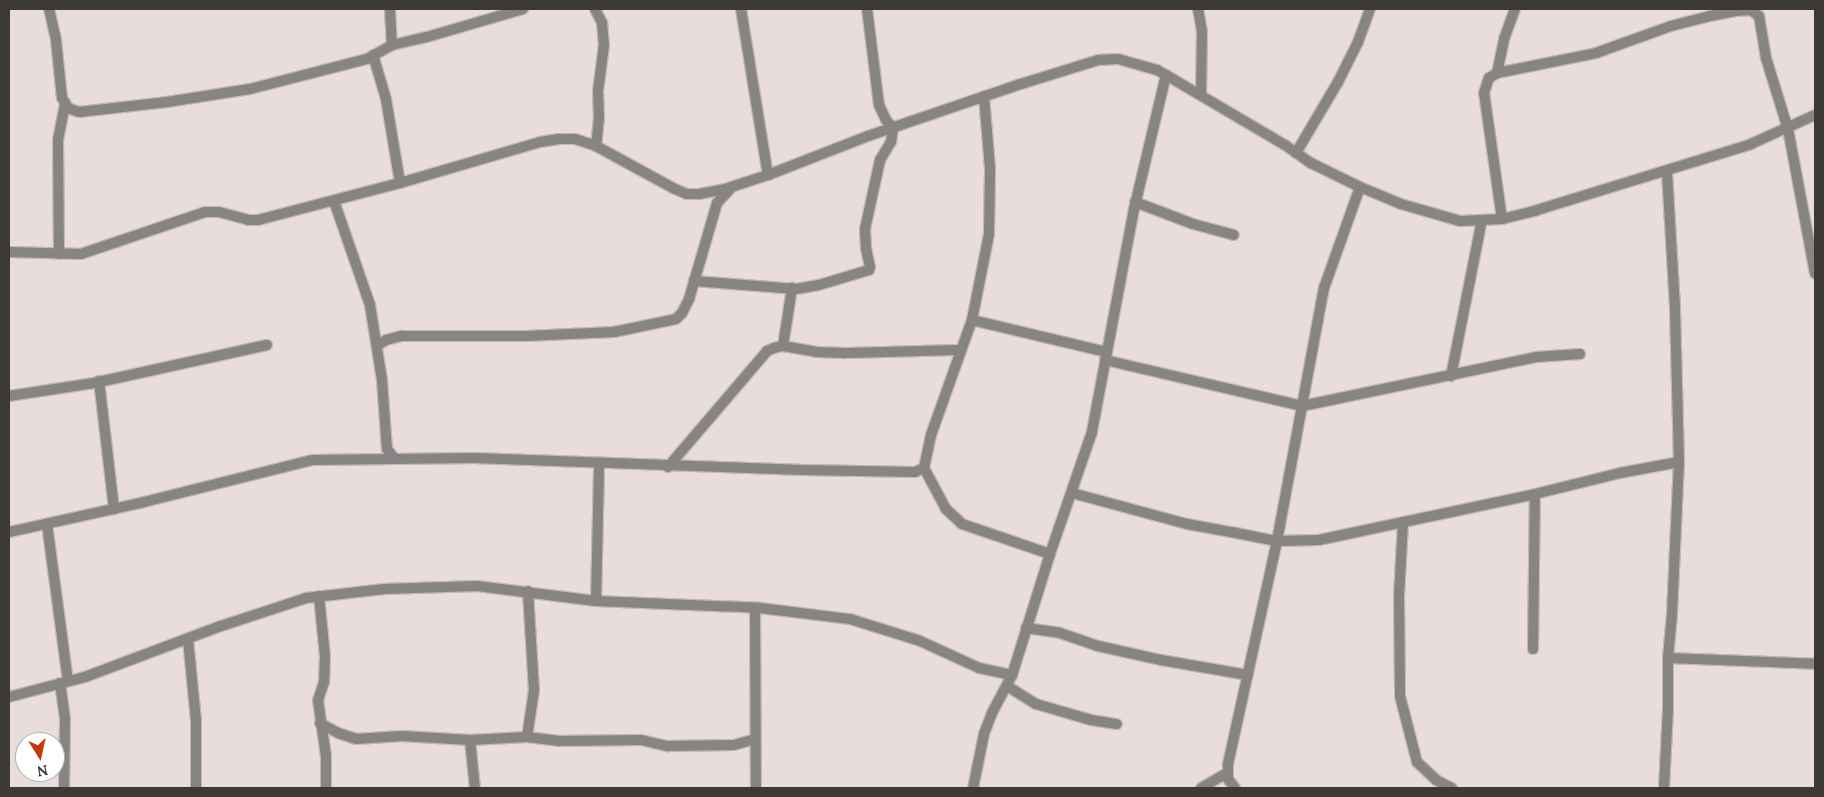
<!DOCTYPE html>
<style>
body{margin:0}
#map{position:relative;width:1824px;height:797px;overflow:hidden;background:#e8ddda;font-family:Lora,serif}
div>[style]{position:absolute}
.roads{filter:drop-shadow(1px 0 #c2b9b6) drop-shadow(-1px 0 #c2b9b6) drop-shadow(0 1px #c2b9b6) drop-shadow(0 -1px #c2b9b6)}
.minor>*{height:10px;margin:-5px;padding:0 5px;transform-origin:5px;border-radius:5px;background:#888483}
.tertiary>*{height:10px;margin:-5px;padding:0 5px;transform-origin:5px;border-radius:5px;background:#888483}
span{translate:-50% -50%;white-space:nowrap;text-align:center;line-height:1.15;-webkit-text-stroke:5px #fff;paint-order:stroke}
.frame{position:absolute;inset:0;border:10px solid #3d3937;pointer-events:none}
.north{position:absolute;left:15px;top:732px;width:50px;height:50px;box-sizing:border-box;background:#fff;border:1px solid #b1b0af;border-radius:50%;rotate:170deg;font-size:14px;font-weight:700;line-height:20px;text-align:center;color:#3d3937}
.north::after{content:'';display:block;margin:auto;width:18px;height:22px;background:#c33b08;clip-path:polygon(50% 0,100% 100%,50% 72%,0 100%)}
</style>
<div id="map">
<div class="roads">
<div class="minor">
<i style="left:49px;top:9px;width:32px;rotate:77deg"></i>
<i style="left:56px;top:40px;width:58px;rotate:84.1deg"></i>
<i style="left:62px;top:98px;width:12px;rotate:59deg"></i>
<i style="left:68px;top:108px;width:12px;rotate:20deg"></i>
<i style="left:79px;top:112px;width:89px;rotate:-6.5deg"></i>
<i style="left:167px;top:102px;width:84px;rotate:-8.9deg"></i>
<i style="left:250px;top:89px;width:121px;rotate:-14.4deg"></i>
<i style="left:367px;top:59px;width:29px;rotate:-29deg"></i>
<i style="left:392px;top:45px;width:36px;rotate:-13deg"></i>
<i style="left:427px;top:37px;width:100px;rotate:-16.3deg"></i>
<i style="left:390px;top:9px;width:36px;rotate:87deg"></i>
<i style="left:595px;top:9px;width:16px;rotate:63deg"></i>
<i style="left:602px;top:23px;width:22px;rotate:85deg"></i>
<i style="left:604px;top:45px;width:46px;rotate:97.4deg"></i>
<i style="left:598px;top:91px;width:27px;rotate:88deg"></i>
<i style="left:599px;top:118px;width:28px;rotate:96deg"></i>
<i style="left:741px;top:9px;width:168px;rotate:80.8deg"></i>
<i style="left:1198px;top:9px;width:22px;rotate:80deg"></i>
<i style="left:1202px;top:31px;width:64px;rotate:90.9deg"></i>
<i style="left:373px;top:55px;width:46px;rotate:73.5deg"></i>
<i style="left:386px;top:99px;width:85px;rotate:80.5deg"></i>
<i style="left:1497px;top:73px;width:35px;rotate:-78deg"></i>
<i style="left:1504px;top:39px;width:32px;rotate:-70deg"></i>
<i style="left:1296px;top:153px;width:82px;rotate:-59.4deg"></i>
<i style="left:1338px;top:82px;width:45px;rotate:-63.4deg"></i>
<i style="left:1358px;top:42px;width:35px;rotate:-70deg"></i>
<i style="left:334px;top:201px;width:110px;rotate:70.9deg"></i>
<i style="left:370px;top:305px;width:76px;rotate:80.9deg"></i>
<i style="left:382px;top:380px;width:69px;rotate:85.9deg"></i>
<i style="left:387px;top:449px;width:11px;rotate:52deg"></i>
<i style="left:1135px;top:202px;width:62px;rotate:20.8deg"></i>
<i style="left:1193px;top:224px;width:42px;rotate:15deg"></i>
<i style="left:1502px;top:219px;width:127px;rotate:-98.1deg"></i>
<i style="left:1484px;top:93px;width:16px;rotate:-72deg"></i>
<i style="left:1489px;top:78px;width:9px;rotate:-32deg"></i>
<i style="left:1497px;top:73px;width:101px;rotate:-11.4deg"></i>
<i style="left:1596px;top:53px;width:80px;rotate:-19.8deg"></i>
<i style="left:1671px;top:26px;width:40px;rotate:-14.4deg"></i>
<i style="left:1710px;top:16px;width:26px;rotate:-11deg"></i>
<i style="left:1736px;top:11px;width:15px;rotate:-4deg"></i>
<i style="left:1751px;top:10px;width:10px;rotate:37deg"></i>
<i style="left:1759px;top:16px;width:43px;rotate:80.5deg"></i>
<i style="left:1766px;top:58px;width:74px;rotate:72.8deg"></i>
<i style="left:1788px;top:129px;width:147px;rotate:79.4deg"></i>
<i style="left:9px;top:252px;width:72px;rotate:1.6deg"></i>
<i style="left:81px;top:254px;width:131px;rotate:-18.7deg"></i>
<i style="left:205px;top:212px;width:14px"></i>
<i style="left:219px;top:212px;width:30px;rotate:15deg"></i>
<i style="left:248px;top:220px;width:10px"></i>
<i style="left:258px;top:220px;width:147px;rotate:-14.6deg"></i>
<i style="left:400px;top:183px;width:146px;rotate:-16.3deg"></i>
<i style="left:540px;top:142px;width:19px;rotate:-9deg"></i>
<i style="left:559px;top:139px;width:16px"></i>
<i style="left:575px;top:139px;width:22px;rotate:18deg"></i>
<i style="left:596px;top:146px;width:90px;rotate:28.6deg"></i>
<i style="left:675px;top:189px;width:13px;rotate:23deg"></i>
<i style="left:687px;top:194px;width:12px"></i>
<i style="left:699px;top:194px;width:26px;rotate:-11deg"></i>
<i style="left:725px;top:189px;width:45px;rotate:-18deg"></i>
<i style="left:768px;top:175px;width:107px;rotate:-21.3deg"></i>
<i style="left:868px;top:136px;width:162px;rotate:-18.8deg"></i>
<i style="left:1021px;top:84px;width:81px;rotate:-17.3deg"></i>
<i style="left:1098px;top:60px;width:20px;rotate:-3deg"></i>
<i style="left:1118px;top:59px;width:41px;rotate:15.8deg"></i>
<i style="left:1157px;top:70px;width:10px;rotate:29deg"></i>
<i style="left:1166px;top:75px;width:138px;rotate:103.4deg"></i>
<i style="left:1134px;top:209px;width:227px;rotate:100.7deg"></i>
<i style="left:1092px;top:432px;width:129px;rotate:109deg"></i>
<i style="left:1050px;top:554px;width:127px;rotate:107.4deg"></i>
<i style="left:1012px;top:675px;width:43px;rotate:117.8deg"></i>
<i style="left:992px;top:713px;width:22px;rotate:111deg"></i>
<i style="left:984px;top:734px;width:55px;rotate:101.5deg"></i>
<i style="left:59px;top:254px;width:114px;rotate:-90.5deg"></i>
<i style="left:58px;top:140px;width:38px;rotate:-79deg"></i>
<i style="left:694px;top:281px;width:102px;rotate:4.5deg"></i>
<i style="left:796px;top:289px;width:23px;rotate:-10deg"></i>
<i style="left:819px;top:285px;width:52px;rotate:-16.7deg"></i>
<i style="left:869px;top:270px;width:3px;rotate:-72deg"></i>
<i style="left:870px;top:267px;width:19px;rotate:-102deg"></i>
<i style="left:866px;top:248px;width:19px;rotate:-93deg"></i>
<i style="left:865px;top:229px;width:71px;rotate:-77.7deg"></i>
<i style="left:880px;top:160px;width:21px;rotate:-59deg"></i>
<i style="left:891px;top:142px;width:14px;rotate:-82deg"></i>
<i style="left:893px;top:128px;width:11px;rotate:-131deg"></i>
<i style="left:886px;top:120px;width:17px;rotate:-115deg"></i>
<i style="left:879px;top:105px;width:97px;rotate:-97.1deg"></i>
<i style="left:972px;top:320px;width:138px;rotate:13.4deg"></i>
<i style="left:378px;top:345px;width:9px;rotate:-32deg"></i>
<i style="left:386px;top:340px;width:16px;rotate:-15deg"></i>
<i style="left:401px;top:336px;width:125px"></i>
<i style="left:526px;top:336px;width:88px;rotate:-2.6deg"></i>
<i style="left:614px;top:332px;width:63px;rotate:-11.8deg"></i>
<i style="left:676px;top:319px;width:8px;rotate:-45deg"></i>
<i style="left:682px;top:313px;width:16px;rotate:-63deg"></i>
<i style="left:689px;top:299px;width:100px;rotate:-73.7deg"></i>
<i style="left:717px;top:203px;width:22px;rotate:-47deg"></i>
<i style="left:783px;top:346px;width:59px;rotate:-81.2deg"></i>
<i style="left:1105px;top:360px;width:202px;rotate:13.1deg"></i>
<i style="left:1302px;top:406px;width:239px;rotate:-11.8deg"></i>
<i style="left:1536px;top:357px;width:44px;rotate:-3.9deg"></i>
<i style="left:1451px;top:376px;width:159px;rotate:-78.8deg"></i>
<i style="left:99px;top:381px;width:129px;rotate:83.3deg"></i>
<i style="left:9px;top:396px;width:86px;rotate:-8.7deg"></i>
<i style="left:94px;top:383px;width:177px;rotate:-12.4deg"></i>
<i style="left:668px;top:467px;width:153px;rotate:-49.5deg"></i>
<i style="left:767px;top:351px;width:8px;rotate:-23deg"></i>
<i style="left:774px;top:348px;width:9px;rotate:-13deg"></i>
<i style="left:783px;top:346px;width:34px;rotate:10deg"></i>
<i style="left:816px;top:352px;width:28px;rotate:2deg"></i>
<i style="left:844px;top:353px;width:117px;rotate:-1.5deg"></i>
<i style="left:924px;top:468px;width:47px;rotate:61.8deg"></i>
<i style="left:946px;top:509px;width:22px;rotate:43deg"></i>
<i style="left:962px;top:524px;width:93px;rotate:18.8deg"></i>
<i style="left:1072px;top:493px;width:119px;rotate:15.1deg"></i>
<i style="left:1187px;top:524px;width:45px;rotate:10.3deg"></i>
<i style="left:1231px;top:532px;width:47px;rotate:11.1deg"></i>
<i style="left:1277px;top:541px;width:42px;rotate:-1.4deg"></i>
<i style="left:1319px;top:540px;width:221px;rotate:-12deg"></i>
<i style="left:1535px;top:494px;width:88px;rotate:-13.9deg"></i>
<i style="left:1620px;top:473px;width:60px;rotate:-10.6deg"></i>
<i style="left:1403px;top:522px;width:74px;rotate:93.1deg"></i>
<i style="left:1399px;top:596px;width:100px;rotate:89.4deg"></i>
<i style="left:1400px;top:696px;width:68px;rotate:75.6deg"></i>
<i style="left:1417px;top:762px;width:26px;rotate:43deg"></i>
<i style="left:1436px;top:780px;width:18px;rotate:27deg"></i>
<i style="left:47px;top:524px;width:158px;rotate:82.4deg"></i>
<i style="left:9px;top:532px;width:138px;rotate:-12.5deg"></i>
<i style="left:144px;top:502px;width:173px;rotate:-14deg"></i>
<i style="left:312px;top:460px;width:162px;rotate:-0.7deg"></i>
<i style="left:474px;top:458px;width:330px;rotate:2.1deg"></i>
<i style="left:804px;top:470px;width:111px;rotate:1deg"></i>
<i style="left:915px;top:472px;width:10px;rotate:-24deg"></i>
<i style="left:924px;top:468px;width:34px;rotate:-78deg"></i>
<i style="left:931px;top:435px;width:122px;rotate:-70.4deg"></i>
<i style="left:972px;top:320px;width:88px;rotate:-78.8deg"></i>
<i style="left:989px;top:234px;width:66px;rotate:-89.1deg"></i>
<i style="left:990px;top:168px;width:72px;rotate:-94.8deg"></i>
<i style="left:319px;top:596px;width:60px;rotate:84.3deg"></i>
<i style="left:325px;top:656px;width:26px;rotate:92deg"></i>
<i style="left:324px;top:682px;width:19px;rotate:108deg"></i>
<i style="left:318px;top:700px;width:57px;rotate:81.9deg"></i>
<i style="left:326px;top:756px;width:32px;rotate:90deg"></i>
<i style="left:596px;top:601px;width:137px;rotate:-88.7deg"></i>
<i style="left:755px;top:608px;width:180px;rotate:89.7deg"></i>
<i style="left:1026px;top:628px;width:34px;rotate:8deg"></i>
<i style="left:1060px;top:633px;width:40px;rotate:18.9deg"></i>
<i style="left:1098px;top:646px;width:65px;rotate:12.5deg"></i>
<i style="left:1161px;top:660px;width:88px;rotate:9.8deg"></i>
<i style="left:188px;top:639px;width:81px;rotate:84.4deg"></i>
<i style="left:196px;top:720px;width:68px;rotate:90deg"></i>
<i style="left:1533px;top:649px;width:155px;rotate:-89.3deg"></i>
<i style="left:1668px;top:658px;width:147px;rotate:2.3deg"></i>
<i style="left:60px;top:683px;width:37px;rotate:82deg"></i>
<i style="left:65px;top:720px;width:68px;rotate:90.8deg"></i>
<i style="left:1007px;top:686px;width:34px;rotate:32deg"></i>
<i style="left:1036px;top:704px;width:57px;rotate:16.2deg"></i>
<i style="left:1091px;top:720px;width:26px;rotate:9deg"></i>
<i style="left:9px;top:697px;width:79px;rotate:-14.7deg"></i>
<i style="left:85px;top:677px;width:145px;rotate:-20.6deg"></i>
<i style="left:221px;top:626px;width:89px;rotate:-18.2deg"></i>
<i style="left:306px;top:598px;width:79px;rotate:-6.6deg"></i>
<i style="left:384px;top:589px;width:93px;rotate:-1.8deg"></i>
<i style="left:477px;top:586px;width:120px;rotate:7.2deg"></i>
<i style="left:596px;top:601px;width:164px;rotate:2.4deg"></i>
<i style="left:760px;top:608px;width:91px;rotate:7deg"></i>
<i style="left:850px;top:619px;width:73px;rotate:17.4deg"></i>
<i style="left:920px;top:641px;width:65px;rotate:24.6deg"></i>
<i style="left:979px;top:668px;width:34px;rotate:12deg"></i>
<i style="left:320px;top:723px;width:21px;rotate:29deg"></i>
<i style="left:338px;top:733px;width:19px;rotate:18deg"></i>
<i style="left:356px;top:739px;width:46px;rotate:-3.7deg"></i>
<i style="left:402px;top:736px;width:68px;rotate:3.4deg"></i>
<i style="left:470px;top:740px;width:57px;rotate:-3deg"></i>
<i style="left:527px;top:737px;width:31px;rotate:7deg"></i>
<i style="left:558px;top:741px;width:83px;rotate:-0.7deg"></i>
<i style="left:641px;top:740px;width:28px;rotate:13deg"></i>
<i style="left:668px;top:746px;width:66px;rotate:-0.9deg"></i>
<i style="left:734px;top:745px;width:22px;rotate:-16deg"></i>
<i style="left:527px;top:737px;width:48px;rotate:-81.5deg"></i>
<i style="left:534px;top:690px;width:99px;rotate:-93.5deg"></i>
<i style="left:470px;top:740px;width:48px;rotate:84.1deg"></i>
<i style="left:1201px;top:788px;width:30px;rotate:-30deg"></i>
<i style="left:1235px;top:788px;width:11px;rotate:-128deg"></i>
<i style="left:1228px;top:779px;width:15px;rotate:-90deg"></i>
<i style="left:1228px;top:764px;width:228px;rotate:-77.6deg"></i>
<i style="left:1277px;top:541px;width:257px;rotate:-79.5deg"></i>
<i style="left:1324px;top:288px;width:107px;rotate:-70.4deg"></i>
<i style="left:1664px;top:788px;width:79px;rotate:-87.1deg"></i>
<i style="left:1668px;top:709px;width:51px;rotate:-90deg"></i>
<i style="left:1668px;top:658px;width:44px;rotate:-84.8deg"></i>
<i style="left:1672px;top:614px;width:152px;rotate:-87.4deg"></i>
<i style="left:1679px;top:462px;width:155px;rotate:-91.5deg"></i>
<i style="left:1675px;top:307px;width:136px;rotate:-93.4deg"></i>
</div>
<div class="tertiary">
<i style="left:1166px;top:75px;width:138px;rotate:30.5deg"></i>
<i style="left:1285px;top:145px;width:32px;rotate:35deg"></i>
<i style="left:1311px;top:163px;width:55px;rotate:26.1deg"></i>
<i style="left:1360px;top:187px;width:44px;rotate:22.5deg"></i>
<i style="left:1401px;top:204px;width:61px;rotate:16.1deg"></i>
<i style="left:1460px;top:221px;width:42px;rotate:-2.7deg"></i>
<i style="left:1502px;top:219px;width:36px;rotate:-14deg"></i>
<i style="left:1537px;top:210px;width:224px;rotate:-17.1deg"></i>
<i style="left:1751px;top:144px;width:70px;rotate:-24.4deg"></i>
</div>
</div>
<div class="frame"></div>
<div class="north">N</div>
</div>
